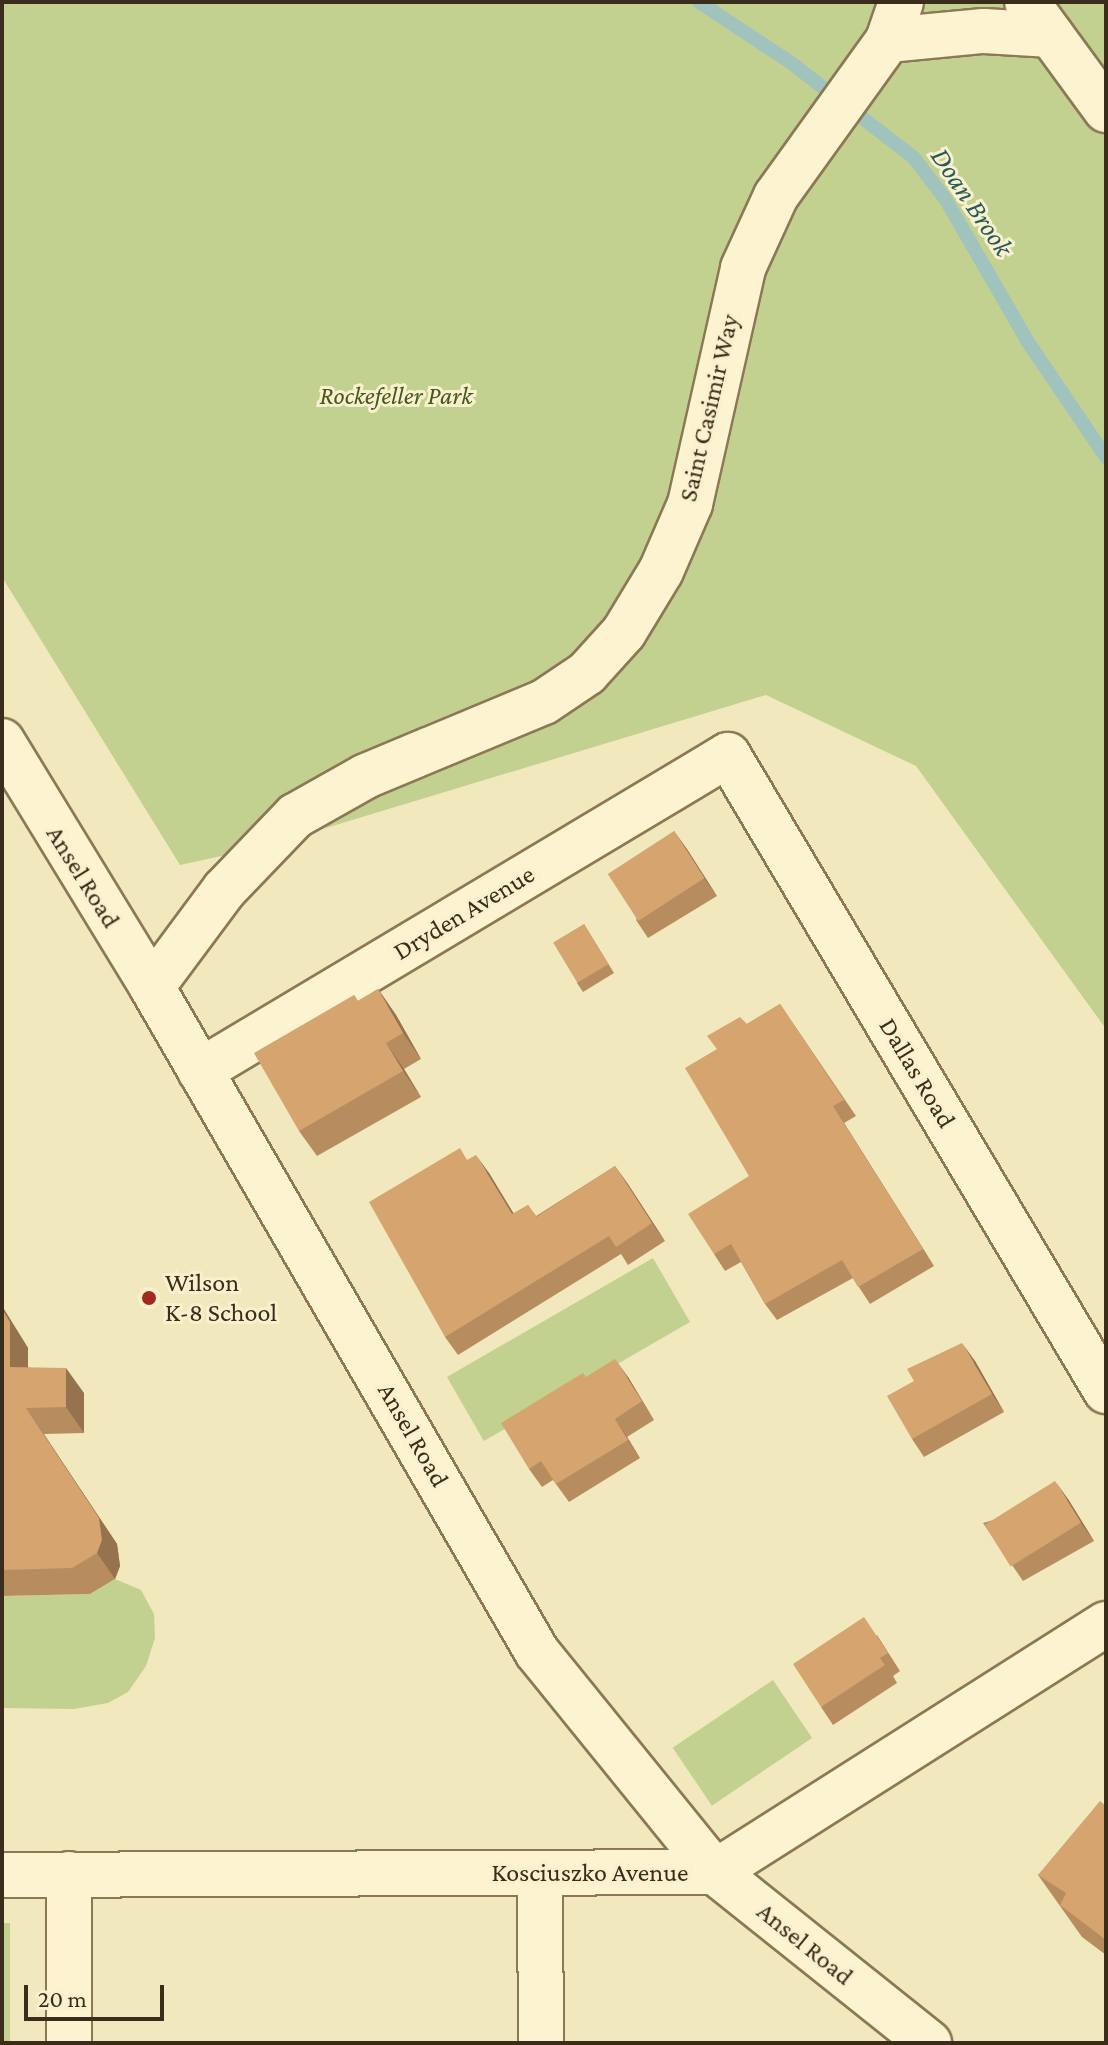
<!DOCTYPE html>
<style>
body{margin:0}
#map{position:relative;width:1108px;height:2045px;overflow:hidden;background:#f2e8bd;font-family:"Crimson Pro",serif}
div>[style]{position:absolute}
.green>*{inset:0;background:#c3d190;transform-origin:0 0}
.stream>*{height:14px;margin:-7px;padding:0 7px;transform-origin:7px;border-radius:7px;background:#a1c3bd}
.roads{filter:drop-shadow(2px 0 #8c7854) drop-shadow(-2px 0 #8c7854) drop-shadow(0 2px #8c7854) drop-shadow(0 -2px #8c7854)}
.street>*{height:44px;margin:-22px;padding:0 22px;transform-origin:22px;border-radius:22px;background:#fcf4d1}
.secondary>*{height:44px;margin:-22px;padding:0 22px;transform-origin:22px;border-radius:22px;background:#fcf4d1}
.wall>*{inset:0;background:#b78d5f}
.shaded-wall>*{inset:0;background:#95734e}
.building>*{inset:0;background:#d5a46f;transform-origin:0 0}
.dots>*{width:22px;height:22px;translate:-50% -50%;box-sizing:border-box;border:4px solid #f9f1ce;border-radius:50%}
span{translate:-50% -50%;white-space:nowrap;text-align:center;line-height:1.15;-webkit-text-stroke:6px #f9f1ce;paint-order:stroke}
.park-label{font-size:26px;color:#44591f;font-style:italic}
.street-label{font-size:26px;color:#3a2d1b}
.poi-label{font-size:26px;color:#3a2d1b}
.left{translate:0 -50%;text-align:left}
.water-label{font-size:28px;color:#28595b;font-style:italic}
.frame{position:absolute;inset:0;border:4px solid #3a2d1b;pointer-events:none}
.scale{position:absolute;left:24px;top:1985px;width:140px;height:36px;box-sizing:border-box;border:4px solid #3a2d1b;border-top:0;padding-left:10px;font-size:24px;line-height:28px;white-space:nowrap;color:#3a2d1b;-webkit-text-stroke:6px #f9f1ce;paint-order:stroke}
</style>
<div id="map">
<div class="green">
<i style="clip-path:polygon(2px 2px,1106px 2px,1106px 1029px,916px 766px,766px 695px,263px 847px,180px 865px,2px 577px)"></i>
<i style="left:653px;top:1258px;width:74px;height:238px;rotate:60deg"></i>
<i style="clip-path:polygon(115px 1579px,141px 1590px,154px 1614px,155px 1638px,146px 1666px,128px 1692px,108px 1703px,74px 1709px,2px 1708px,2px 1596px,90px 1594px)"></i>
<i style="left:773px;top:1680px;width:70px;height:121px;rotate:56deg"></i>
<i style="left:2px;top:1923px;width:8px;height:120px"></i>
</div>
<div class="stream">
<i style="left:699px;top:2px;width:109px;rotate:33.4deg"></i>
<i style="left:790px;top:62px;width:157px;rotate:37.7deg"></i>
<i style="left:914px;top:158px;width:53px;rotate:52.7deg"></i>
<i style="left:946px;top:200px;width:164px;rotate:60deg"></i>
<i style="left:1028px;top:342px;width:139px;rotate:55.9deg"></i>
</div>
<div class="roads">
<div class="street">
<i style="left:888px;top:40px;width:96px;rotate:-5.4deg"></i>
<i style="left:984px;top:31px;width:67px;rotate:3.4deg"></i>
<i style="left:2px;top:741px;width:288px;rotate:58.6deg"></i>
<i style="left:152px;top:987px;width:768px;rotate:59.93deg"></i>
<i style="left:537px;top:1652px;width:283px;rotate:51deg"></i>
<i style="left:715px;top:1872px;width:274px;rotate:38.6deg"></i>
<i style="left:152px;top:987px;width:121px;rotate:-53.4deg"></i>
<i style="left:224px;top:890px;width:103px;rotate:-46.2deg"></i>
<i style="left:295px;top:816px;width:81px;rotate:-29.4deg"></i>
<i style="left:366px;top:776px;width:193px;rotate:-22.6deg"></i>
<i style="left:544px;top:702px;width:52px;rotate:-34deg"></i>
<i style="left:587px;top:673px;width:55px;rotate:-47.9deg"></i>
<i style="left:624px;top:632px;width:71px;rotate:-58.8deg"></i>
<i style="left:661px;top:571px;width:73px;rotate:-66.6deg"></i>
<i style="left:690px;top:504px;width:242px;rotate:-77.3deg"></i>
<i style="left:743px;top:268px;width:79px;rotate:-65.4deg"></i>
<i style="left:776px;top:196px;width:192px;rotate:-54.3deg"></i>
<i style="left:888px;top:40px;width:40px;rotate:-71.1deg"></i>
<i style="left:200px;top:1071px;width:615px;rotate:-30.9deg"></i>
<i style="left:728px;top:755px;width:740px;rotate:59.28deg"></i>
<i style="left:540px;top:1874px;width:169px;rotate:89.7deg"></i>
<i style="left:2px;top:1875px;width:713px;rotate:-0.24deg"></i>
<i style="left:715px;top:1872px;width:463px;rotate:-32.4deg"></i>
<i style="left:69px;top:2043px;width:169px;rotate:-90deg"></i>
</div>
<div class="secondary">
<i style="left:1027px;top:2px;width:134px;rotate:53.8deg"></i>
</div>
</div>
<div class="wall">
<i style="clip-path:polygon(674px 831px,717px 896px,648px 938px,636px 920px)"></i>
<i style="clip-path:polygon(584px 924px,614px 973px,583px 992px,577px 983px)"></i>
<i style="clip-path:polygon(378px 989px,396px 1015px,421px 1059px,404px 1069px,421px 1097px,317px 1156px,299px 1131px,354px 995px,358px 1001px)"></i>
<i style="clip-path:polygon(780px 1004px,856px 1116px,844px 1123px,934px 1266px,870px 1304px,853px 1278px,777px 1320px,765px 1304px,741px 1262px,725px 1271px,714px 1254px,749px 1176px,717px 1049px,747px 1024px)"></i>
<i style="clip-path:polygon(468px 1160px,489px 1173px,513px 1214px,528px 1205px,536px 1216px,615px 1166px,665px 1241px,628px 1265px,621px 1254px,458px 1355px,445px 1337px)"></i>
<i style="clip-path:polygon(2px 1306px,28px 1348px,28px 1367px,84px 1393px,84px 1433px,44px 1434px,117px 1544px,120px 1566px,115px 1579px,90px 1594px,2px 1596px)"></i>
<i style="clip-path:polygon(975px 1361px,1004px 1412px,924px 1457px,912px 1439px)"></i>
<i style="clip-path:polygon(586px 1377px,628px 1377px,654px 1420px,627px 1437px,640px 1458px,569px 1502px,553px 1480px,542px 1487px,529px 1469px)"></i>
<i style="clip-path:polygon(1068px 1499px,1094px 1541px,1023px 1581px,983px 1523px)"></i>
<i style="clip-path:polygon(877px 1635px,900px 1671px,893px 1676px,897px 1683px,833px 1725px,821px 1707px)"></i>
<i style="clip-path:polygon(1106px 1806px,1106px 1955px,1082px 1937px,1038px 1875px)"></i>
</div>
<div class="shaded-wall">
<i style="clip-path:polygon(674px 831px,687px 849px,717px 896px,704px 878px)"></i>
<i style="clip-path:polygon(378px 989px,396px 1015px,421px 1059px,403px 1033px)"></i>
<i style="clip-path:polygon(386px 1043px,404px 1069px,421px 1097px,403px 1071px)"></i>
<i style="clip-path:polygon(833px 1106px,844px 1123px,934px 1266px,923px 1249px)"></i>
<i style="clip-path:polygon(476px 1155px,489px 1173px,525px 1232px,512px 1214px)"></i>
<i style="clip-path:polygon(615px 1166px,628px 1184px,665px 1241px,652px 1223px)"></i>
<i style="clip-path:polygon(2px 1306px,28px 1348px,28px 1392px,10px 1367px)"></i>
<i style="clip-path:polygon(962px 1343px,975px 1361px,1004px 1412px,992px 1394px)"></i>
<i style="clip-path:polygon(615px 1359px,628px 1377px,654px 1420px,642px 1401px)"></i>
<i style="clip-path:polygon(66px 1368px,84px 1393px,84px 1433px,66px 1407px)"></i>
<i style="clip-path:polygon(26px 1408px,117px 1544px,120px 1566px,115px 1579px,97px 1553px)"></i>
<i style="clip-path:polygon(615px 1419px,627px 1437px,640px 1458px,628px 1440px)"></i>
<i style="clip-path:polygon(1055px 1481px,1068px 1499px,1094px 1541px,1081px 1523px)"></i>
</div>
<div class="building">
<i style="left:674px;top:831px;width:56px;height:79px;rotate:57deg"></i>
<i style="left:584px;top:924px;width:47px;height:36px;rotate:59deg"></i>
<i style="clip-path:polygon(378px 989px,403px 1033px,386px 1043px,403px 1071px,299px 1131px,254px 1053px,354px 995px,358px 1001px)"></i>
<i style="clip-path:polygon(780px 1004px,844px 1100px,833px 1106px,923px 1249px,858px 1287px,842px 1260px,765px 1304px,731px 1244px,714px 1254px,688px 1214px,749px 1176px,685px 1068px,717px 1049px,707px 1036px,740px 1017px,747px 1024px)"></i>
<i style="clip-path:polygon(460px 1148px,467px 1160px,476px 1155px,512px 1214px,528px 1205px,536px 1217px,615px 1166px,652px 1223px,616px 1247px,609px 1236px,445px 1337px,369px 1202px)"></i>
<i style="clip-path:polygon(2px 1309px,10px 1322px,10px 1367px,66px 1368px,66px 1407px,26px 1408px,99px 1518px,102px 1540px,97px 1553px,72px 1568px,2px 1570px)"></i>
<i style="clip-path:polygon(962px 1343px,992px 1394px,912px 1439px,887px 1396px,914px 1381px,907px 1369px)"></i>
<i style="clip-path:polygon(615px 1359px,642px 1401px,615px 1419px,628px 1440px,556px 1484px,541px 1461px,529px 1469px,501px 1423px,583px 1373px,586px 1377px)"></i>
<i style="left:1055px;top:1481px;width:49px;height:83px;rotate:58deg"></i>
<i style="clip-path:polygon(864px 1617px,888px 1653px,880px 1658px,885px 1665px,821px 1707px,793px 1664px)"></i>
<i style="clip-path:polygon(1100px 1801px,1106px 1806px,1106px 1940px,1060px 1905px,1066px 1893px,1038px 1875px)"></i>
</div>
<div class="dots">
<i style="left:149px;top:1298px;background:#a22b1e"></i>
</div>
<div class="park-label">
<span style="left:396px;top:396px">Rockefeller Park</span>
</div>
<div class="street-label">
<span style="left:709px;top:408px;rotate:-77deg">Saint Casimir Way</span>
<span style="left:83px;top:877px;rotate:58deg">Ansel Road</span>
<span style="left:464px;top:913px;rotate:-31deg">Dryden Avenue</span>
<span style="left:917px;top:1073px;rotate:59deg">Dallas Road</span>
<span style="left:413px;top:1435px;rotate:60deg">Ansel Road</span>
<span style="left:590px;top:1873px">Kosciuszko Avenue</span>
<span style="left:805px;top:1944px;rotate:39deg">Ansel Road</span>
</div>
<div class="poi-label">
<span class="left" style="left:165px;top:1298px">Wilson<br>K-8 School</span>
</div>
<div class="water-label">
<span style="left:972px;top:202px;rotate:56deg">Doan Brook</span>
</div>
<div class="frame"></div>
<div class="scale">20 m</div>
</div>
